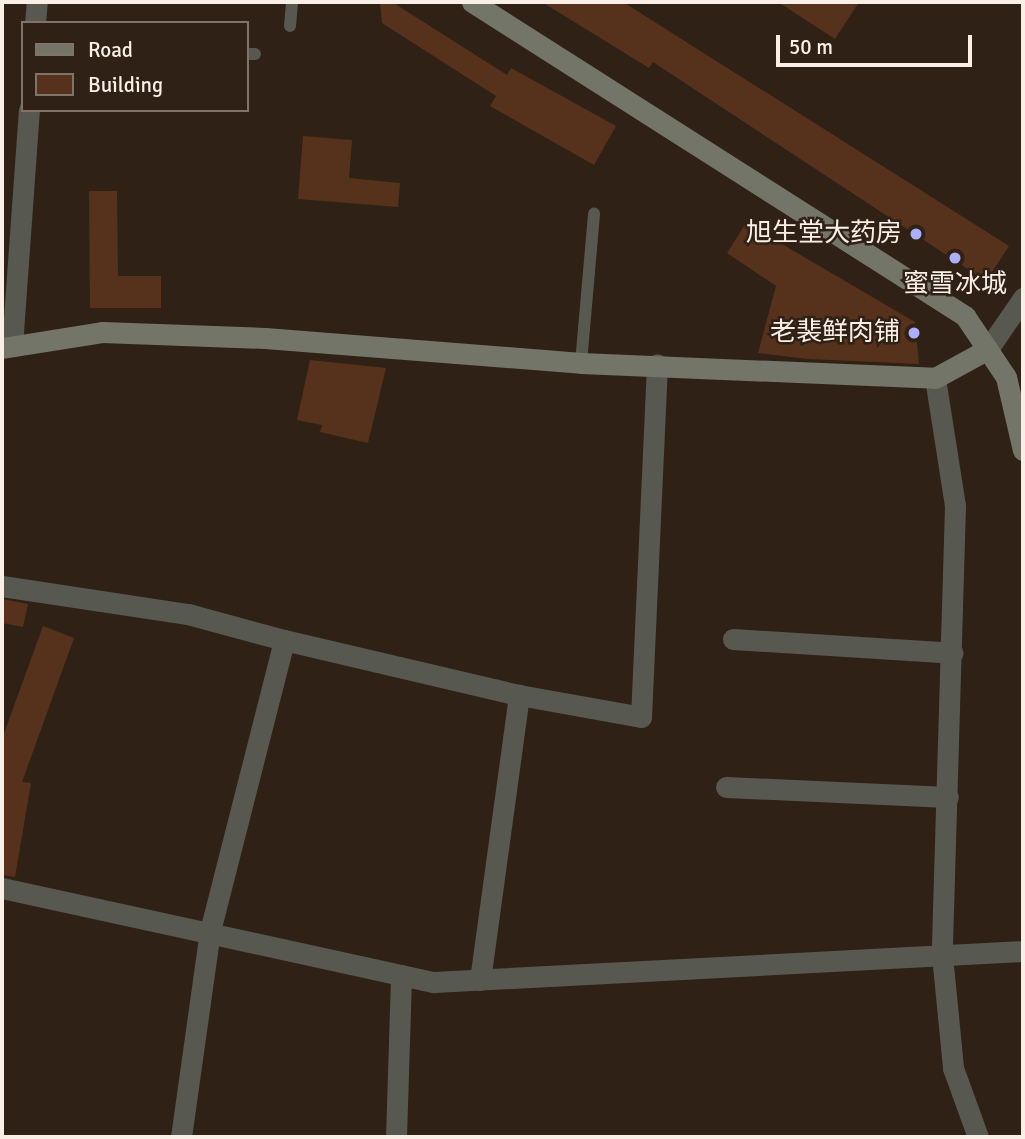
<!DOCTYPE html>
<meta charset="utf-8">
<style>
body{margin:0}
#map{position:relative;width:1025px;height:1139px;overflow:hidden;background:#302116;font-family:Signika,"Noto Sans SC",sans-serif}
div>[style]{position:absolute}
.building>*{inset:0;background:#56321c}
.lane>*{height:12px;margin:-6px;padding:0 6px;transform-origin:6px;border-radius:6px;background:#575850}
.street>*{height:21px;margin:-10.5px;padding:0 10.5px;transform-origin:10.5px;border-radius:10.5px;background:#575850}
.secondary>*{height:21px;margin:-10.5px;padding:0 10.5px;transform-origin:10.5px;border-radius:10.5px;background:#737568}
.dots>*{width:19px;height:19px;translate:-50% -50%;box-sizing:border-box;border:4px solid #302116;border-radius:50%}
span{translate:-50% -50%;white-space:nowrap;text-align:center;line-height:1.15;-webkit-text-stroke:5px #302116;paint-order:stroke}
.poi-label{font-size:26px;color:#f9efe7}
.right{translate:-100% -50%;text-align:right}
.frame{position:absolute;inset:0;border:4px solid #f9efe7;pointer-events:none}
.legend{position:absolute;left:21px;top:21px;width:228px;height:91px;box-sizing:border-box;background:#302116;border:2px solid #80736a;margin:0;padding:9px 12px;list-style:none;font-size:21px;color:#f9efe7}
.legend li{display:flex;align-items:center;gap:14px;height:35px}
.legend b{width:35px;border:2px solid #80736a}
.scale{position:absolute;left:776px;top:35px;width:196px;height:32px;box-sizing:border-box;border:4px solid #f9efe7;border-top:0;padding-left:9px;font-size:21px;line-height:24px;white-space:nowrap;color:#f9efe7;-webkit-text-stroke:5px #302116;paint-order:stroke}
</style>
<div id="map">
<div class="building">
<i style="clip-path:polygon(380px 2px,392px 2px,507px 75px,511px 68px,616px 126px,594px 165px,490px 106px,496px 96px,382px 23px)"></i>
<i style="clip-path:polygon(542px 2px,623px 2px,1009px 246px,986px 281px,653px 62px,649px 68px)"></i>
<i style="clip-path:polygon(778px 2px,859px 2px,835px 39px)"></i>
<i style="clip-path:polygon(303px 136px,352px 140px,349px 178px,400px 183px,398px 207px,298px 199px)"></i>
<i style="clip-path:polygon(89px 191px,117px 191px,118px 276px,161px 276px,161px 308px,90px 308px)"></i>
<i style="clip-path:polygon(746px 223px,915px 322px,919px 364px,808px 359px,758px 353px,776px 286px,727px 253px)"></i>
<i style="clip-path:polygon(310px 360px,386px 368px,368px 443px,320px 432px,322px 425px,297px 420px)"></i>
<i style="clip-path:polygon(2px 599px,28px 604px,23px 627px,2px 623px)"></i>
<i style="clip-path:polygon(43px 626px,74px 638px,22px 782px,31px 783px,15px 877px,2px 875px,2px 739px)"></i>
</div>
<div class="lane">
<i style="left:290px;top:26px;width:24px;rotate:-85deg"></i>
<i style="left:247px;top:54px;width:8px"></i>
<i style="left:581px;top:363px;width:150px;rotate:-85deg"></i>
</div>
<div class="street">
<i style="left:35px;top:23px;width:21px;rotate:-85deg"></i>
<i style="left:12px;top:346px;width:237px;rotate:-85.9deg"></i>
<i style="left:988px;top:349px;width:62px;rotate:-55.5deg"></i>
<i style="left:935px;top:378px;width:130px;rotate:81.1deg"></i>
<i style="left:955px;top:506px;width:449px;rotate:91.7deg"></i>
<i style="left:942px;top:955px;width:114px;rotate:84.4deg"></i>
<i style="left:953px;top:1068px;width:73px;rotate:70.1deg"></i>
<i style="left:2px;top:586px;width:188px;rotate:8.6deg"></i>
<i style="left:188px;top:614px;width:99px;rotate:15.2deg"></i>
<i style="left:284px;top:640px;width:241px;rotate:13.2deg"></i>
<i style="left:519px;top:695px;width:124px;rotate:10.2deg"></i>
<i style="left:641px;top:717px;width:353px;rotate:-87.4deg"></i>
<i style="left:733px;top:639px;width:220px;rotate:3.6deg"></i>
<i style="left:726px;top:787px;width:222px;rotate:2.6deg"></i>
<i style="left:2px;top:888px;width:442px;rotate:12.3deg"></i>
<i style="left:434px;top:982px;width:590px;rotate:-3.01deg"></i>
<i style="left:480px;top:980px;width:288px;rotate:-82.2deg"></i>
<i style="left:181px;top:1137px;width:208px;rotate:-82deg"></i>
<i style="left:210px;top:931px;width:300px;rotate:-75.7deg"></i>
<i style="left:396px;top:1137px;width:162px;rotate:-88.2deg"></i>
</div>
<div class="secondary">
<i style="left:472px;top:2px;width:585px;rotate:32.49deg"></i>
<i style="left:965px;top:316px;width:73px;rotate:56.1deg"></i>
<i style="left:1006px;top:377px;width:75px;rotate:76.9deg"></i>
<i style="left:2px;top:348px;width:101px;rotate:-9.1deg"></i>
<i style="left:102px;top:332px;width:163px;rotate:2.1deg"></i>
<i style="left:265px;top:338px;width:317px;rotate:4.5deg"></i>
<i style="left:581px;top:363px;width:354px;rotate:2.4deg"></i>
<i style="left:935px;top:378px;width:60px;rotate:-28.7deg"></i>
</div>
<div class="dots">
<i style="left:916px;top:234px;background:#acaffb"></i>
<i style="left:955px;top:258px;background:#acaffb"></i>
<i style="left:914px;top:333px;background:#acaffb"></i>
</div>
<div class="poi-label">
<span class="right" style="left:902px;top:234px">旭生堂大药房</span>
<span style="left:955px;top:285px">蜜雪冰城</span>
<span class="right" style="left:900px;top:333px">老裴鲜肉铺</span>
</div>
<div class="frame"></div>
<ul class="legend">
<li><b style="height:9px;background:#737568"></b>Road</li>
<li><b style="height:19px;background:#56321c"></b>Building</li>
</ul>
<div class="scale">50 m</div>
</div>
